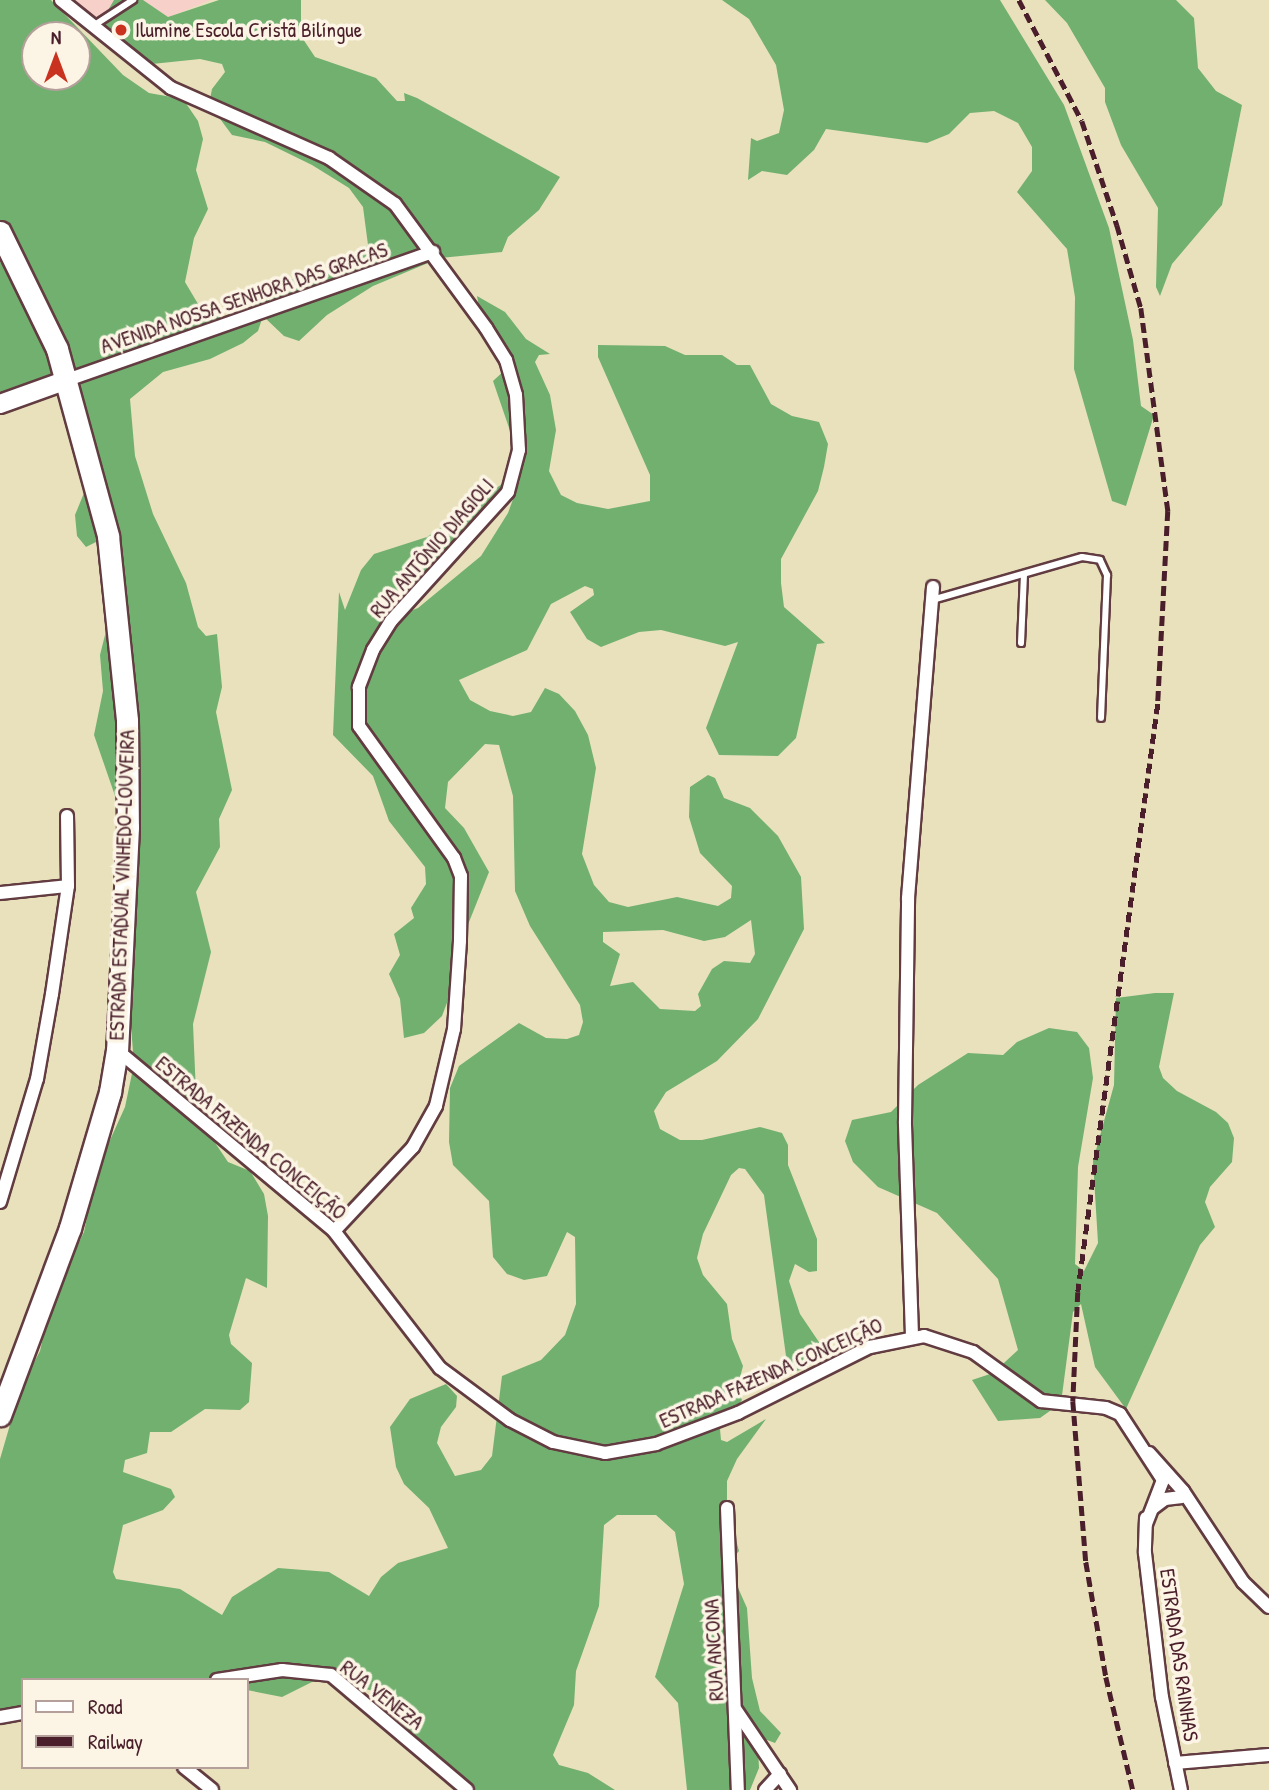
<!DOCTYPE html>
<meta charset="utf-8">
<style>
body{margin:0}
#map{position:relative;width:1269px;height:1790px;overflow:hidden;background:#e8e1bc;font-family:"Patrick Hand",sans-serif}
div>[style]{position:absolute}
.built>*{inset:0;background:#f7d1c9}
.forest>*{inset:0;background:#72b070}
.roads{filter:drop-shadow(2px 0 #623c41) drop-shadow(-2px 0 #623c41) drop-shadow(0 2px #623c41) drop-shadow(0 -2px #623c41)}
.lane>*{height:6px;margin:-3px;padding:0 3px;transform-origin:3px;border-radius:3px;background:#fff}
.street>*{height:12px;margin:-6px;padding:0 6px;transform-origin:6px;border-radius:6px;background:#fff}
.secondary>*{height:18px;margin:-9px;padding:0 9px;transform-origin:9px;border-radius:9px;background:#fff}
.primary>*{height:21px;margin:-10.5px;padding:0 10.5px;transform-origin:10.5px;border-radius:10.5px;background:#fff}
.rail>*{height:4.5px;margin-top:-2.25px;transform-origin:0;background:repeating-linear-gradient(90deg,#4a1f2b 0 10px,transparent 0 15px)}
.dots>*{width:19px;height:19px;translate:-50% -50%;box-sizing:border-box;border:4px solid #fcf5e5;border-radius:50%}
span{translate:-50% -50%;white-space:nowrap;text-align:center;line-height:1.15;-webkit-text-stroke:7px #fcf5e5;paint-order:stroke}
.poi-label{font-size:21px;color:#4a1f2b}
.left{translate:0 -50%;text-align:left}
.street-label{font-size:21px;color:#4a1f2b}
.legend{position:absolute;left:21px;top:1678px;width:228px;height:91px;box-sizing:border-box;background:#fcf5e5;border:2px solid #b59f9b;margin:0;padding:9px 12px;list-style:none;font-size:21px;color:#4a1f2b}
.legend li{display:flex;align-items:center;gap:14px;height:35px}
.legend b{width:35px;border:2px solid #b59f9b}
.north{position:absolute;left:21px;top:21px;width:70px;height:70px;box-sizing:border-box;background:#fcf5e5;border:2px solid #b59f9b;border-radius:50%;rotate:0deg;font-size:19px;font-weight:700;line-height:28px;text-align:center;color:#4a1f2b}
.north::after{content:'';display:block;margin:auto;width:24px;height:32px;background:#c8321e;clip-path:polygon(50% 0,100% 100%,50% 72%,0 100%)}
</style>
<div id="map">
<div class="built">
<i style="clip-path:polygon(74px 0,211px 0,113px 40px)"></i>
</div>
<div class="forest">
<i style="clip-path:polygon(evenodd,0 0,51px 0,123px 75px,149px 93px,183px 99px,198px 121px,203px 139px,196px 170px,208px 209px,194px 238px,185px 282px,201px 309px,233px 323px,270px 291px,296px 277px,346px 264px,368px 245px,363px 207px,349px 188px,312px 165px,265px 142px,232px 135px,209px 104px,212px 89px,225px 72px,222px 64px,200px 59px,152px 64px,136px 59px,105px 29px,104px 17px,114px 0,143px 0,168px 17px,219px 0,301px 0,301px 36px,315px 57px,376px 78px,397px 101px,405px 101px,404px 93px,417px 98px,560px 177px,539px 210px,508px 237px,502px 252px,440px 258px,373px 286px,327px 315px,299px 341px,284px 336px,263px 316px,258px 331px,243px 343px,210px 359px,163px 372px,130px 399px,135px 456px,153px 514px,186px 583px,198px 627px,206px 636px,217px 634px,222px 687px,216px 712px,232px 790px,219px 819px,220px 847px,196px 892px,211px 952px,193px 1024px,197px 1116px,228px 1162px,250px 1171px,264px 1194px,268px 1216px,267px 1288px,246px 1278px,229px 1335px,231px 1344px,252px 1363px,249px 1402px,240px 1410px,205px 1409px,171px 1432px,150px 1432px,147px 1453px,125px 1460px,123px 1472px,171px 1489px,175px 1497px,163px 1510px,123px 1525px,113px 1572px,116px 1579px,180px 1589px,222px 1615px,232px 1597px,278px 1568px,329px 1572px,369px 1596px,381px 1577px,398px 1563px,448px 1548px,429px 1508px,404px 1484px,396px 1467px,390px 1427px,410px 1399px,446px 1384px,457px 1396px,456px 1407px,441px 1427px,437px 1443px,455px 1476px,481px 1470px,492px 1456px,502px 1376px,541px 1360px,565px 1335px,576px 1304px,575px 1237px,567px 1232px,547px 1276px,524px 1280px,507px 1274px,493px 1257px,489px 1201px,453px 1165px,449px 1142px,450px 1088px,459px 1066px,519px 1023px,546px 1038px,567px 1039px,579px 1035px,583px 1022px,580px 1005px,530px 926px,515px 891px,513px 796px,499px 745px,485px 744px,448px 782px,445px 808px,464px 828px,489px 872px,459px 947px,451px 992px,442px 1016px,424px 1033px,404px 1038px,400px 999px,389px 974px,400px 955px,394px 934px,414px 918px,411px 908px,426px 884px,425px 867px,389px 821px,373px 776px,333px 735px,339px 592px,345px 610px,361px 570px,374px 554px,427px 537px,502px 484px,501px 495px,400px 615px,418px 608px,481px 556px,508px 513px,520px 480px,519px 457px,493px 381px,505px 370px,504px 349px,480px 312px,477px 296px,505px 312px,526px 339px,550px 354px,539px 355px,535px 362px,550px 395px,556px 430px,549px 471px,561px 495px,577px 503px,608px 509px,650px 501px,650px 475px,598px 357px,598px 345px,665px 346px,685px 355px,722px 355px,737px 365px,750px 365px,771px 404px,792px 416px,819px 422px,828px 444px,824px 467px,818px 491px,781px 559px,781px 583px,784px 607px,825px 643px,817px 644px,796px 738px,778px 756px,719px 755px,706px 728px,738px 642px,725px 646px,661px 630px,639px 632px,601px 647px,587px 639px,570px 612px,594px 595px,593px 589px,585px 586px,551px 604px,527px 650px,459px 680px,470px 700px,490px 711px,513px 716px,531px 712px,545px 688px,559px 694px,575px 711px,588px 735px,596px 768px,582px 854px,594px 885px,609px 902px,628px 907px,677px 897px,718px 906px,731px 898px,732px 886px,700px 853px,689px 817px,690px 787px,708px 775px,715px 778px,724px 798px,750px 808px,778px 836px,801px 877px,804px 929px,758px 1019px,717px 1061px,666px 1092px,654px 1111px,660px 1129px,680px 1140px,702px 1140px,760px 1127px,782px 1133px,788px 1145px,788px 1165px,817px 1239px,817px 1271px,809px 1272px,795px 1264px,789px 1281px,800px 1314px,825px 1351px,807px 1356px,808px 1367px,797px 1371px,791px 1368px,786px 1356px,764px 1195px,745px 1169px,739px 1168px,731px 1175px,703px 1234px,697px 1258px,703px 1275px,727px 1304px,732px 1339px,743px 1366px,737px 1389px,742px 1400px,720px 1429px,721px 1440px,727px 1442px,766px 1419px,737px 1459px,727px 1481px,727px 1508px,739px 1551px,732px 1559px,731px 1572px,747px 1608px,752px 1678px,760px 1711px,781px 1733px,775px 1743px,767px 1740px,758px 1748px,759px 1768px,750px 1790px,687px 1790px,678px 1703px,655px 1677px,684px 1584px,675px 1532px,656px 1515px,617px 1515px,604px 1525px,599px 1606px,576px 1671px,574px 1705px,553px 1755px,559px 1765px,588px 1773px,615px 1790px,470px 1790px,420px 1759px,393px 1717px,384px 1694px,322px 1677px,282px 1697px,247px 1690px,247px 1680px,23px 1680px,23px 1714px,0 1719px,0 1459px,21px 1387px,40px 1351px,52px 1297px,84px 1232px,96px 1171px,125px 1107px,134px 1064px,124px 939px,123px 819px,94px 735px,103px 691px,100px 655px,109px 619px,102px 539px,86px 547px,77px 536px,75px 515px,93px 471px,93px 438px,88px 417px,68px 386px,54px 380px,40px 380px,0 398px,0 262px,13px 274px,0 238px,0 0,35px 35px,77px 35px,77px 77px,35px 77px,35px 35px,0 0,751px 920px,755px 954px,750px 963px,724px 961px,712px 969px,698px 994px,701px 1006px,695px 1011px,660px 1009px,633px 982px,610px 986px,620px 954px,603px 942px,603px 932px,663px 930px,704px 941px,725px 937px,751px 920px)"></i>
<i style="clip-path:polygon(722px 0,1000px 0,1064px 105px,1109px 228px,1133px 340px,1141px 406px,1154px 415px,1126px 506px,1112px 501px,1074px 369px,1075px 297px,1067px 249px,1017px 192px,1032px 171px,1032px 147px,1018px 123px,994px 111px,970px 113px,949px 134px,927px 143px,826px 129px,814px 150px,787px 175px,762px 171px,748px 180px,751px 138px,757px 141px,779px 133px,784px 110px,776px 65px,749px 19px)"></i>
<i style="clip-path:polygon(1045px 0,1176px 0,1194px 18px,1198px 68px,1216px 91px,1242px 105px,1222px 205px,1172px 264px,1160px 296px,1156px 287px,1158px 208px,1121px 145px,1105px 102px,1105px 88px,1067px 23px)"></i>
<i style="clip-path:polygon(1155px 993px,1174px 993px,1159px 1067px,1163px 1078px,1177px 1091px,1216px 1112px,1228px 1123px,1234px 1138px,1232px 1162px,1210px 1187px,1205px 1202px,1215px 1227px,1200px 1245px,1126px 1409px,1095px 1367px,1081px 1304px,1073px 1312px,1061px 1403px,1040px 1418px,998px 1421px,972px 1380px,993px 1373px,1018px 1350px,998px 1279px,937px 1213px,878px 1187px,853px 1162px,845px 1141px,852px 1120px,891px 1112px,918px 1085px,968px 1053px,1003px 1055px,1017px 1042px,1049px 1028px,1077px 1032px,1089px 1048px,1093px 1078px,1078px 1167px,1075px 1264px,1084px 1271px,1098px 1243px,1093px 1161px,1114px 1085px,1116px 998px)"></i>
</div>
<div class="roads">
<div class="lane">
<i style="left:93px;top:26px;width:48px;rotate:-33deg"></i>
<i style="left:932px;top:600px;width:156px;rotate:-16deg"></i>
<i style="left:1082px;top:557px;width:18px;rotate:9deg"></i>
<i style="left:1100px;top:560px;width:17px;rotate:65deg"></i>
<i style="left:1107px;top:575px;width:143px;rotate:92.4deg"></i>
<i style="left:1021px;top:643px;width:69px;rotate:-87.5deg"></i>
</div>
<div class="street">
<i style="left:61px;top:0;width:141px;rotate:38.7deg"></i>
<i style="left:171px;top:88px;width:173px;rotate:23.9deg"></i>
<i style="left:329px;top:158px;width:80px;rotate:34.9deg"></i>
<i style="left:395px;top:204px;width:154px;rotate:53.7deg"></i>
<i style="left:486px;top:328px;width:38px;rotate:58deg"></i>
<i style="left:506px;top:360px;width:36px;rotate:74deg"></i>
<i style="left:516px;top:395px;width:55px;rotate:86.9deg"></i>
<i style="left:519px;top:450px;width:43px;rotate:104.7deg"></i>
<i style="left:508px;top:492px;width:174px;rotate:132.2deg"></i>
<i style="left:391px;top:621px;width:34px;rotate:122deg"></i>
<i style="left:373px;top:650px;width:40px;rotate:111deg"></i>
<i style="left:359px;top:687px;width:39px;rotate:90deg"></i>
<i style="left:359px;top:726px;width:163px;rotate:54.3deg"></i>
<i style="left:454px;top:858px;width:19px;rotate:69deg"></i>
<i style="left:461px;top:876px;width:65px;rotate:90.9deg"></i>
<i style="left:460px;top:941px;width:88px;rotate:93.9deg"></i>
<i style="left:454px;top:1029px;width:79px;rotate:103.2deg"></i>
<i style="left:436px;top:1106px;width:47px;rotate:119.3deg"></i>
<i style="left:413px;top:1147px;width:115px;rotate:133.2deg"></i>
<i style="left:67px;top:380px;width:388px;rotate:-19.3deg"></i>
<i style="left:0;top:893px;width:68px;rotate:-5.9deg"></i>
<i style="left:117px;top:1050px;width:283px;rotate:39.8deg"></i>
<i style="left:334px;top:1231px;width:173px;rotate:52.3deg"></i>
<i style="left:440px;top:1368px;width:87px;rotate:36.6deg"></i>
<i style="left:510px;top:1420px;width:48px;rotate:27.1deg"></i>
<i style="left:553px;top:1442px;width:53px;rotate:11.9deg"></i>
<i style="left:605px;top:1453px;width:52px;rotate:-10deg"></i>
<i style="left:656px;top:1444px;width:88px;rotate:-20.7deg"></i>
<i style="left:738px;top:1413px;width:148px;rotate:-26.6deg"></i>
<i style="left:870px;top:1347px;width:55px;rotate:-11.5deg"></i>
<i style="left:924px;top:1336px;width:52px;rotate:18.1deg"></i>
<i style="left:973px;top:1352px;width:84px;rotate:35.8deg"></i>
<i style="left:1041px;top:1401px;width:65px;rotate:6.1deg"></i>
<i style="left:1106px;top:1408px;width:15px;rotate:23deg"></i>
<i style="left:1120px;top:1414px;width:79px;rotate:56.9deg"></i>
<i style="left:1163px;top:1480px;width:47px;rotate:111.1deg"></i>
<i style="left:0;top:1202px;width:128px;rotate:-73.3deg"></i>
<i style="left:37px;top:1079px;width:86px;rotate:-80deg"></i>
<i style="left:52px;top:994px;width:109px;rotate:-81.6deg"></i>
<i style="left:68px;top:886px;width:70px;rotate:-90.8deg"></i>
<i style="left:912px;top:1336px;width:215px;rotate:-91.9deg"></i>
<i style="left:905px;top:1121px;width:223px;rotate:-89.2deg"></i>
<i style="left:908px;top:898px;width:312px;rotate:-85.4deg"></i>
<i style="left:1149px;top:1453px;width:51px;rotate:48.2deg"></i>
<i style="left:1183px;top:1491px;width:109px;rotate:56.6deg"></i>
<i style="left:1243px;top:1582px;width:36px;rotate:44deg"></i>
<i style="left:727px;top:1508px;width:282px;rotate:87.8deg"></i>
<i style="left:1153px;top:1508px;width:15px;rotate:-37deg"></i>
<i style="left:1165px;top:1499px;width:17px;rotate:-7deg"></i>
<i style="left:1146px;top:1518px;width:35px;rotate:92deg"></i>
<i style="left:1145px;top:1553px;width:145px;rotate:83.3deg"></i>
<i style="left:1162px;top:1697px;width:95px;rotate:78.5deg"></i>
<i style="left:217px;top:1680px;width:66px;rotate:-8.7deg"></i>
<i style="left:282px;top:1670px;width:49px;rotate:5.8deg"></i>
<i style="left:331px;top:1675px;width:178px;rotate:40.2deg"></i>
<i style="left:736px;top:1710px;width:97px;rotate:56deg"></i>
<i style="left:0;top:1717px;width:23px;rotate:-10deg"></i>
<i style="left:1175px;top:1763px;width:94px;rotate:-4.9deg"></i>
<i style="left:184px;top:1767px;width:36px;rotate:39deg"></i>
<i style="left:765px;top:1790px;width:22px;rotate:-47deg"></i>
</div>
<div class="secondary">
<i style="left:0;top:404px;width:71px;rotate:-19.7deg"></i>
</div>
<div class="primary">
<i style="left:0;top:232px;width:130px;rotate:64deg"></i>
<i style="left:57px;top:349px;width:194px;rotate:74.7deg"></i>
<i style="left:108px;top:536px;width:185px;rotate:84.1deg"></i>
<i style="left:127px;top:720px;width:107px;rotate:89.5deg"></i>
<i style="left:128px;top:827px;width:223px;rotate:92.8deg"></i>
<i style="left:117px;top:1050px;width:43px;rotate:99.5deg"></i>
<i style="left:110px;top:1092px;width:142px;rotate:106.4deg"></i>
<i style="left:70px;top:1228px;width:200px;rotate:110.5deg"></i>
</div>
</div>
<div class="rail">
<i style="left:1019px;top:0;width:136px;rotate:62.5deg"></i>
<i style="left:1082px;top:121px;width:110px;rotate:71.4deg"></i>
<i style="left:1117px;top:225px;width:86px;rotate:73.9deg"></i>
<i style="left:1141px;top:308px;width:205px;rotate:82.4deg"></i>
<i style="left:1168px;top:511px;width:193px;rotate:93deg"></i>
<i style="left:1158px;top:704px;width:593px;rotate:97.75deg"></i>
<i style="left:1078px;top:1292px;width:109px;rotate:92.6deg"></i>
<i style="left:1073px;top:1401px;width:162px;rotate:85.4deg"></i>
<i style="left:1086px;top:1562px;width:117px;rotate:80.1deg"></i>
<i style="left:1106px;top:1677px;width:116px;rotate:76.6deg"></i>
</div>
<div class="dots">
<i style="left:121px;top:30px;background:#c8321e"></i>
</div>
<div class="poi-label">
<span class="left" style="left:135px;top:30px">Ilumine Escola Cristã Bilíngue</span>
</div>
<div class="street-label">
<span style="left:244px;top:298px;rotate:-19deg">AVENIDA NOSSA SENHORA DAS GRACAS</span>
<span style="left:432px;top:548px;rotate:-49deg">RUA ANTÔNIO DIAGIOLI</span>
<span style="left:122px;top:885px;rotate:-88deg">ESTRADA ESTADUAL VINHEDO-LOUVEIRA</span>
<span style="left:251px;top:1138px;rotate:40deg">ESTRADA FAZENDA CONCEIÇÃO</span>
<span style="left:771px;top:1373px;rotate:-24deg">ESTRADA FAZENDA CONCEIÇÃO</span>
<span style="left:714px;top:1650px;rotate:-93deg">RUA ANCONA</span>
<span style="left:1179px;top:1655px;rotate:82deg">ESTRADA DAS RAINHAS</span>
<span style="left:382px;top:1695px;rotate:38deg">RUA VENEZA</span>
</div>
<ul class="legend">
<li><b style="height:9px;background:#fff"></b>Road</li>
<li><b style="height:9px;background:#4a1f2b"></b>Railway</li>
</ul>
<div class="north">N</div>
</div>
